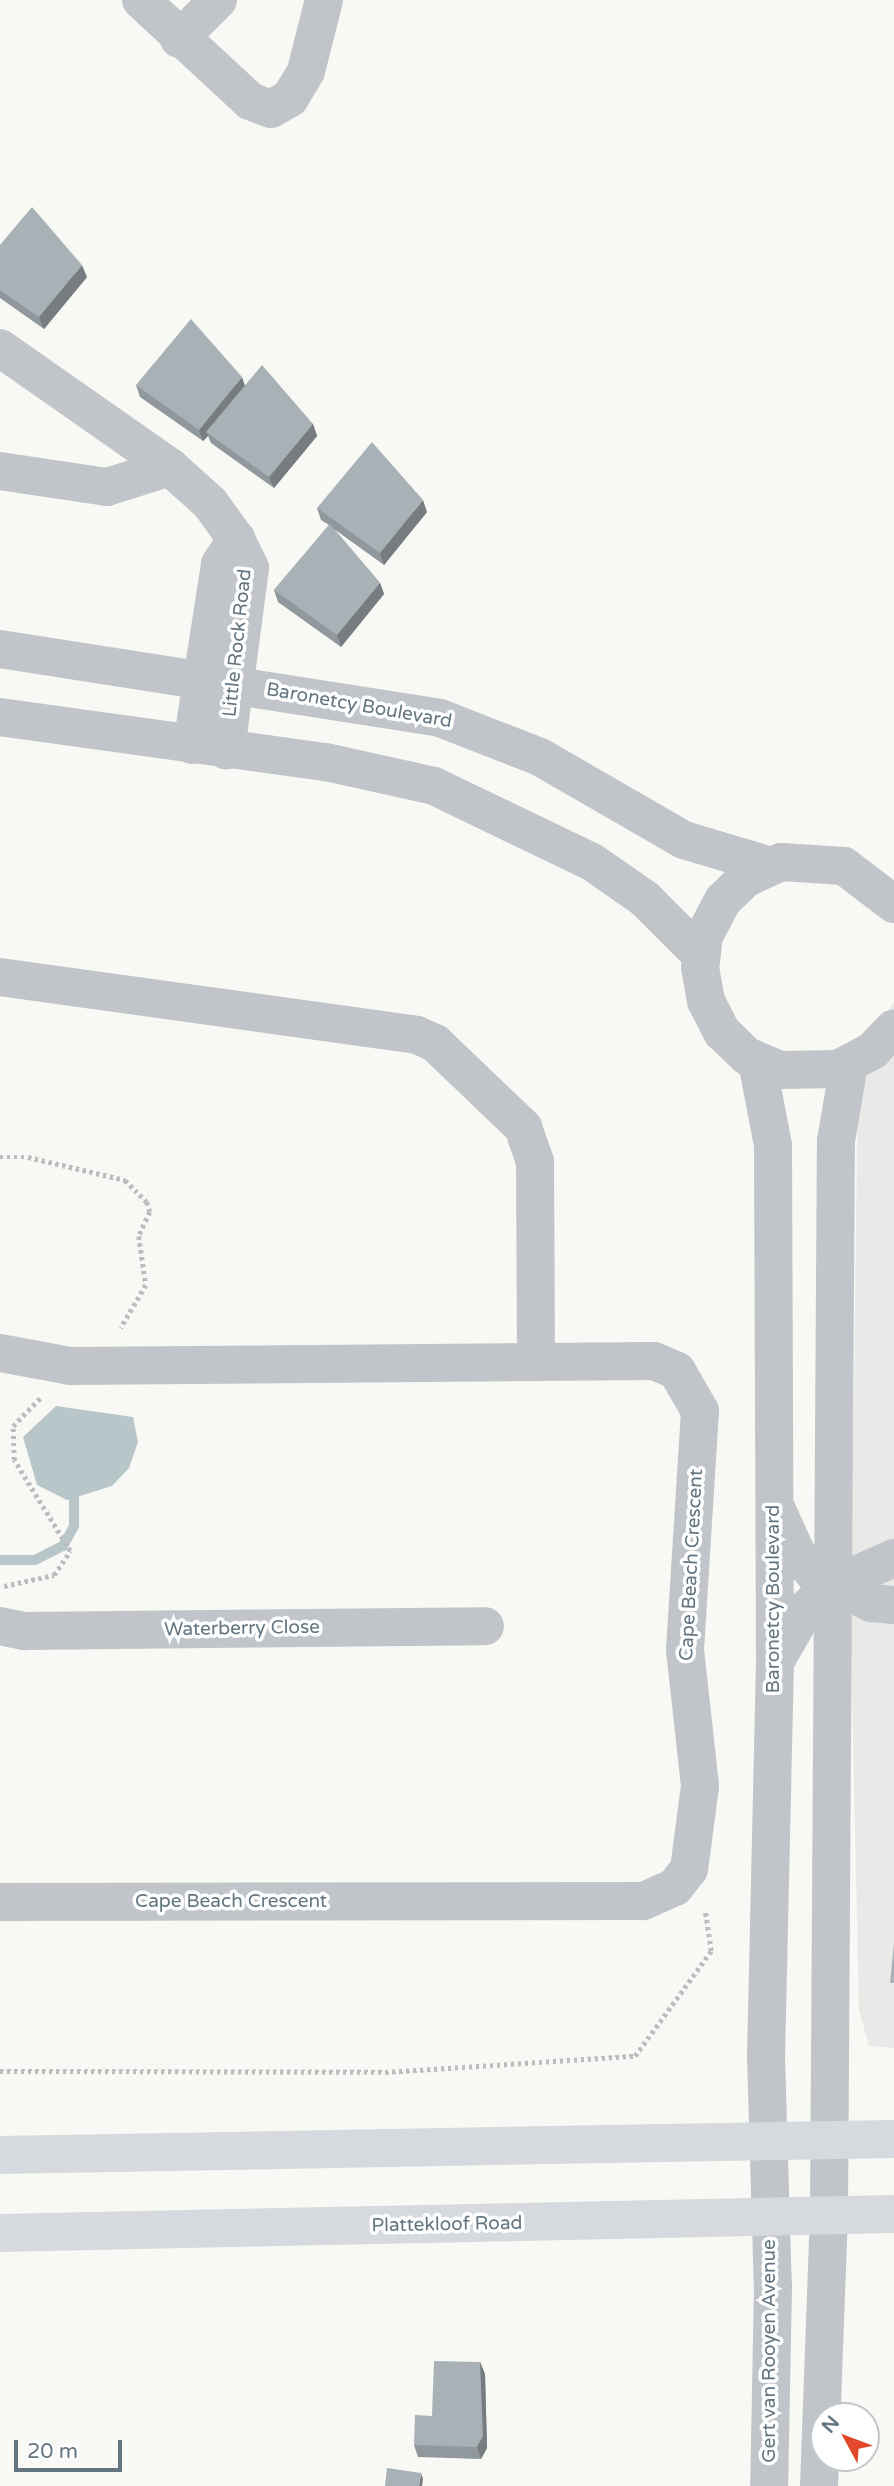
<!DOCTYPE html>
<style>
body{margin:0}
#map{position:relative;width:894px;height:2486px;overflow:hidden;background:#f8f8f5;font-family:"Varela Round",sans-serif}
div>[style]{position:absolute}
.built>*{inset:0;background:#e9e9e8}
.water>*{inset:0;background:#b8c6c9}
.stream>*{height:10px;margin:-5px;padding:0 5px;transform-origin:5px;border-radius:5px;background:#b8c6c9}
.path>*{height:4.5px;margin-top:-2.25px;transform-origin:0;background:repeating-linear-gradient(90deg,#bbbec0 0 3.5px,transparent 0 7px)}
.minor>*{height:38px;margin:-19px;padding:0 19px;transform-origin:19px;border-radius:19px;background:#c1c5c9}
.major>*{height:38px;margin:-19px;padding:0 19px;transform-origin:19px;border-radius:19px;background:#d6dade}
.wall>*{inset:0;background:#90989d}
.shaded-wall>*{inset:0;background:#767c7f}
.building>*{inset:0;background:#a8b1b6}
span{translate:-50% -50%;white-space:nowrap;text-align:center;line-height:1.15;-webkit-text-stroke:7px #fff;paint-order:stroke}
.street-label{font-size:19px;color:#637580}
.north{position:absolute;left:810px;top:2402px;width:70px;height:70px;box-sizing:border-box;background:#fff;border:2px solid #c1c8cc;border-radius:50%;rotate:311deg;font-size:19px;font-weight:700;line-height:28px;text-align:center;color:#637580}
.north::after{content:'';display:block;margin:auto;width:24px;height:32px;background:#e2492a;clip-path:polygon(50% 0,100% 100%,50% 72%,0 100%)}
.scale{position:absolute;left:14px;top:2440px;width:108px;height:32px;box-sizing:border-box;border:4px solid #637580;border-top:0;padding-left:9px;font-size:21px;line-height:24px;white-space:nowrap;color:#637580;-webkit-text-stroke:5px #fff;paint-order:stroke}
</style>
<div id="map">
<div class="built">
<i style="clip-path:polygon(894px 1001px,894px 2048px,869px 2046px,859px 2010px,851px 1652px,858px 1061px)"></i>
</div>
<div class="water">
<i style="clip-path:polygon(56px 1406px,133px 1417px,138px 1442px,129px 1468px,112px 1486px,67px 1500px,37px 1485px,23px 1437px)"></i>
</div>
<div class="stream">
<i style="left:0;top:1560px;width:35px"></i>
<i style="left:35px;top:1560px;width:31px;rotate:-27deg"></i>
<i style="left:63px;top:1546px;width:23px;rotate:-61deg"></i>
<i style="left:74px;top:1526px;width:28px;rotate:-90deg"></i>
</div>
<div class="path">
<i style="left:0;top:1157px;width:28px"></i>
<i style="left:28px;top:1157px;width:100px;rotate:13.3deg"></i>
<i style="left:125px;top:1180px;width:31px;rotate:45deg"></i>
<i style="left:147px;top:1202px;width:10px;rotate:73deg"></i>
<i style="left:150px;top:1212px;width:26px;rotate:115deg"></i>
<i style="left:139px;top:1236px;width:49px;rotate:81.9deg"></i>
<i style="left:146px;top:1285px;width:50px;rotate:120.2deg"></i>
<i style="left:4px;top:1586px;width:51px;rotate:-12.4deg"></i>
<i style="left:54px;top:1575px;width:29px;rotate:-56deg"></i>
<i style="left:70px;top:1551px;width:107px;rotate:-121.6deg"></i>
<i style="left:14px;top:1460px;width:34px;rotate:-92deg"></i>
<i style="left:13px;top:1426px;width:40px;rotate:-46deg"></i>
<i style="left:0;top:2071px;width:385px;rotate:0.1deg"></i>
<i style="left:385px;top:2072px;width:251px;rotate:-3.7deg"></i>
<i style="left:635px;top:2056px;width:130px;rotate:-54.1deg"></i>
<i style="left:711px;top:1951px;width:41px;rotate:-98.3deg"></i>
</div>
<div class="minor">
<i style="left:141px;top:0;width:149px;rotate:42.8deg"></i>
<i style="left:250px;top:101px;width:22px;rotate:21deg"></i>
<i style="left:271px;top:109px;width:22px;rotate:-30deg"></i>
<i style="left:290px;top:98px;width:31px;rotate:-59deg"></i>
<i style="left:306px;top:71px;width:73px;rotate:-75.8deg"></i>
<i style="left:179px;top:39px;width:55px;rotate:-45deg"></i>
<i style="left:0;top:348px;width:208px;rotate:35deg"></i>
<i style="left:170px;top:467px;width:54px;rotate:42deg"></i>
<i style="left:210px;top:503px;width:44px;rotate:54.2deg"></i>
<i style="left:236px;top:539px;width:32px;rotate:64deg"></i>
<i style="left:250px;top:568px;width:184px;rotate:97.5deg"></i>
<i style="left:0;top:471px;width:108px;rotate:8.5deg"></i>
<i style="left:107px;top:487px;width:66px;rotate:-17.6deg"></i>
<i style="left:0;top:649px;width:445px;rotate:8.9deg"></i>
<i style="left:440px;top:718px;width:107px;rotate:21.3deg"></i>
<i style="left:540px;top:757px;width:166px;rotate:30deg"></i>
<i style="left:684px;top:840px;width:91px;rotate:16.6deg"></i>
<i style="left:0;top:717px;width:329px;rotate:7.9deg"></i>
<i style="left:326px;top:762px;width:111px;rotate:12.5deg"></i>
<i style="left:434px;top:786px;width:175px;rotate:25.7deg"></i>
<i style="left:592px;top:862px;width:65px;rotate:34.9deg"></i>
<i style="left:645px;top:899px;width:79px;rotate:45deg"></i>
<i style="left:192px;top:745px;width:183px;rotate:-81.2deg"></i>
<i style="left:220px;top:564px;width:30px;rotate:-57deg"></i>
<i style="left:894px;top:904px;width:63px;rotate:-142.8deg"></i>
<i style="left:844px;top:866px;width:63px;rotate:-176.4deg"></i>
<i style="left:781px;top:862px;width:40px;rotate:155deg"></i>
<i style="left:745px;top:879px;width:30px;rotate:136deg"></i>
<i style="left:723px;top:900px;width:41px;rotate:117.8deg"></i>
<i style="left:704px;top:936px;width:31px;rotate:97deg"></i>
<i style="left:700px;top:967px;width:35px;rotate:80deg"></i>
<i style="left:706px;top:1001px;width:35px;rotate:63deg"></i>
<i style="left:722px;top:1032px;width:35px;rotate:44deg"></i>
<i style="left:747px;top:1056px;width:36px;rotate:23deg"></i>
<i style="left:780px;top:1070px;width:58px;rotate:-1deg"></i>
<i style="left:838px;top:1069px;width:40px;rotate:-28deg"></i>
<i style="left:873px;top:1050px;width:30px;rotate:-46deg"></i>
<i style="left:0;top:977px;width:421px;rotate:7.9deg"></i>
<i style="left:417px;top:1035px;width:20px;rotate:24deg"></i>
<i style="left:435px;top:1043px;width:122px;rotate:43.7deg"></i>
<i style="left:523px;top:1127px;width:36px;rotate:71deg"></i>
<i style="left:535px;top:1161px;width:198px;rotate:89.7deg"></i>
<i style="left:757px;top:1062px;width:85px;rotate:79.1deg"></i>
<i style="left:773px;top:1145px;width:517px;rotate:89.78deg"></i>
<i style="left:775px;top:1662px;width:394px;rotate:91.3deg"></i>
<i style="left:766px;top:2056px;width:230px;rotate:88.3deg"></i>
<i style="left:773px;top:2286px;width:200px;rotate:91.1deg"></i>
<i style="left:0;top:1353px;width:71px;rotate:10.5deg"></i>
<i style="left:70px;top:1366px;width:584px;rotate:-0.49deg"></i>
<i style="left:654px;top:1361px;width:25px;rotate:23deg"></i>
<i style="left:677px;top:1371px;width:46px;rotate:60.1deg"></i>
<i style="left:700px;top:1411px;width:239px;rotate:93.6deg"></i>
<i style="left:685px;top:1650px;width:137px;rotate:83.7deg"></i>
<i style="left:700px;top:1786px;width:84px;rotate:97.5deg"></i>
<i style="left:689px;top:1869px;width:23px;rotate:128deg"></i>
<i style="left:675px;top:1887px;width:35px;rotate:156deg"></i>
<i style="left:643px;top:1901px;width:643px;rotate:179.91deg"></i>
<i style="left:777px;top:1510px;width:48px;rotate:65.6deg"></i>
<i style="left:797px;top:1554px;width:28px;rotate:49deg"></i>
<i style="left:815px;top:1575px;width:63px;rotate:26.6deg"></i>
<i style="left:871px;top:1603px;width:23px;rotate:5deg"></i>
<i style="left:0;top:1626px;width:25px;rotate:12deg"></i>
<i style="left:24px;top:1631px;width:461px;rotate:-0.6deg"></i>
<i style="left:776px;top:1660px;width:58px;rotate:-59.9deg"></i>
<i style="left:805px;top:1610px;width:35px;rotate:-43deg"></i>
<i style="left:831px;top:1586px;width:69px;rotate:-24deg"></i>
<i style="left:819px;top:2486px;width:273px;rotate:-87.9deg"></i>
<i style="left:829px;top:2213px;width:1072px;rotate:-89.63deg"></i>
<i style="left:836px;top:1141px;width:78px;rotate:-80.4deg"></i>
</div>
<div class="major">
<i style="left:0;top:2155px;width:894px;rotate:-1.03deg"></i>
<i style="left:0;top:2233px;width:894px;rotate:-1.22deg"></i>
</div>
<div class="wall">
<i style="clip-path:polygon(0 245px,87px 277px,44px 329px,0 298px)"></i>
<i style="clip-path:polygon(136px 385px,245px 385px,313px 424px,317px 436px,274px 488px,211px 443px,208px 436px,203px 441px,140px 397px)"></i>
<i style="clip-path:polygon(317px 508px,427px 512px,384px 565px,334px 529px,380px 583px,384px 594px,341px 647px,278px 602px,274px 590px,329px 525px,321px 520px)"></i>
<i style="clip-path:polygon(480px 2362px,485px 2374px,487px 2448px,481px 2459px,418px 2457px,414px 2445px,432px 2416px)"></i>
</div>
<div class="shaded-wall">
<i style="clip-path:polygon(82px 265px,87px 277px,44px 329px,39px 317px)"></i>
<i style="clip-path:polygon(242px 377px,246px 389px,206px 432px,208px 436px,203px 441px,199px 430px)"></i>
<i style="clip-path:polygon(313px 424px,317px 436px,274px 488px,269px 477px)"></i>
<i style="clip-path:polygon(423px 500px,427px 512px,384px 565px,380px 553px)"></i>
<i style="clip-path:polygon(380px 583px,384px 594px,341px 647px,337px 635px)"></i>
<i style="clip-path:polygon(480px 2362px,485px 2374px,487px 2448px,481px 2459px,477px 2447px)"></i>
<i style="clip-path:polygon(421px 2473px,423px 2479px,422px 2486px,419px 2486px)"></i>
</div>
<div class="building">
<i style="clip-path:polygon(32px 207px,82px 265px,39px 317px,0 290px,0 245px)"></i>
<i style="clip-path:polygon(191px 319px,242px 377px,199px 430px,136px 385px)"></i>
<i style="clip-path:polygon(262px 365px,313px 424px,269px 477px,206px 432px)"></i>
<i style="clip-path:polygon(372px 442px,423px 500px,380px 553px,317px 508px)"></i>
<i style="clip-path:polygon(330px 524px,380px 583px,337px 635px,274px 590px)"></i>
<i style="clip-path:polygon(894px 1943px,894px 1983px,890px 1983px)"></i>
<i style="clip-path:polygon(434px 2361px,480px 2362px,483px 2436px,477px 2447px,414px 2445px,415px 2415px,432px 2416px)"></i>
<i style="clip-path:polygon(387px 2468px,421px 2473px,419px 2486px,385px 2486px)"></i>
</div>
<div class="street-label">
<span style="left:238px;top:643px;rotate:-84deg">Little Rock Road</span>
<span style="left:359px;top:706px;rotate:10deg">Baronetcy Boulevard</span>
<span style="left:692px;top:1565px;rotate:-87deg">Cape Beach Crescent</span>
<span style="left:774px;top:1599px;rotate:-90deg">Baronetcy Boulevard</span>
<span style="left:242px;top:1629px;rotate:-1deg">Waterberry Close</span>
<span style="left:231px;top:1902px">Cape Beach Crescent</span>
<span style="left:447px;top:2225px;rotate:-1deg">Plattekloof Road</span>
<span style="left:770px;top:2351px;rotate:-90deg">Gert van Rooyen Avenue</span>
</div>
<div class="north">N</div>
<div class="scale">20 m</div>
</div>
